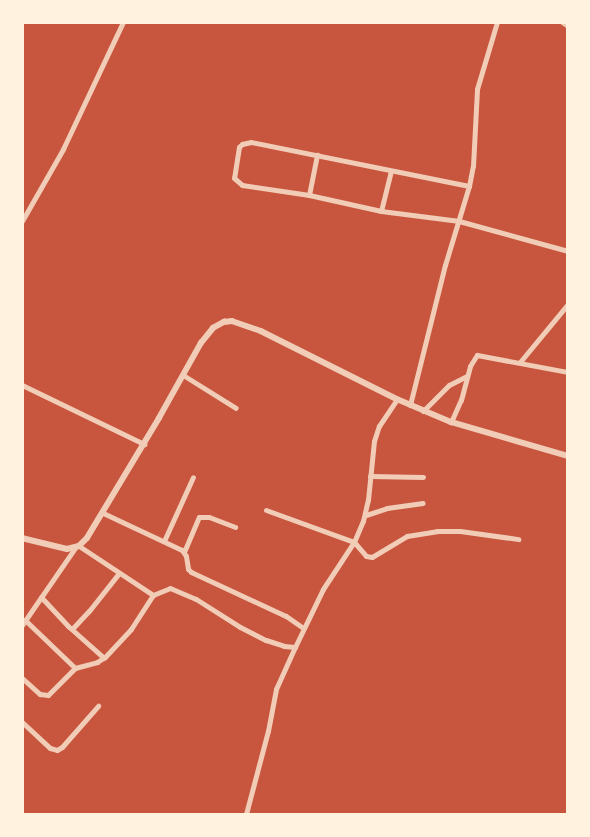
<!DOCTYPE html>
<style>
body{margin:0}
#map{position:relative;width:590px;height:837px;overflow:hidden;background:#c8553d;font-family:Quicksand,sans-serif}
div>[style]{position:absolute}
.minor>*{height:5px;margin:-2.5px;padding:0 2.5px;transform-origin:2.5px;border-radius:2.5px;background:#f1ccb7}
.tertiary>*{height:5.5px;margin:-2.75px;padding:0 2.75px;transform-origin:2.75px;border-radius:2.75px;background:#f1ccb7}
span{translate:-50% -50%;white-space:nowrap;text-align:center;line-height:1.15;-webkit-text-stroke:4px #fff3e0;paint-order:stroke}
.frame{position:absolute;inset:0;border:24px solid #fff3e0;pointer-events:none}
</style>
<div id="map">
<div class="minor">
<i style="left:562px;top:22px;width:7px;rotate:34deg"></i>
<i style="left:469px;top:186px;width:222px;rotate:-168.6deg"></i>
<i style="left:251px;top:142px;width:9px;rotate:167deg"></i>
<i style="left:242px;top:144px;width:4px;rotate:135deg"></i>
<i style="left:239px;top:147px;width:31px;rotate:99deg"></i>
<i style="left:234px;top:178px;width:11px;rotate:41deg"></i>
<i style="left:242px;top:185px;width:68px;rotate:8.5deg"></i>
<i style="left:309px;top:195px;width:74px;rotate:12.5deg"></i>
<i style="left:381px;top:211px;width:79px;rotate:7.3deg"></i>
<i style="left:459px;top:221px;width:113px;rotate:15.4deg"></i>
<i style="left:309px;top:195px;width:41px;rotate:-78.7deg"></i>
<i style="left:381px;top:211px;width:41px;rotate:-76deg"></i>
<i style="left:22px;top:221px;width:83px;rotate:-60.3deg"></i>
<i style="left:63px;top:149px;width:140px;rotate:-64.7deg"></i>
<i style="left:520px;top:362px;width:75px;rotate:-50.4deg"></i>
<i style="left:183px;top:375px;width:62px;rotate:31.9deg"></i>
<i style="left:22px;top:385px;width:136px;rotate:25.8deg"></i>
<i style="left:410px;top:405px;width:144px;rotate:-76deg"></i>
<i style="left:445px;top:265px;width:83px;rotate:-73.1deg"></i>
<i style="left:469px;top:186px;width:20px;rotate:-79deg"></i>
<i style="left:473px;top:166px;width:77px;rotate:-87deg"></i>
<i style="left:477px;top:89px;width:70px;rotate:-73.4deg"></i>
<i style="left:423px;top:411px;width:37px;rotate:-45deg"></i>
<i style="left:449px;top:385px;width:20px;rotate:-27deg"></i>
<i style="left:451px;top:422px;width:24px;rotate:-66deg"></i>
<i style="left:461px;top:400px;width:35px;rotate:-75deg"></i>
<i style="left:470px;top:366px;width:13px;rotate:-58deg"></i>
<i style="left:477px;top:355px;width:93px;rotate:10.6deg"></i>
<i style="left:370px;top:476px;width:53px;rotate:1.1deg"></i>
<i style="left:266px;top:510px;width:94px;rotate:20deg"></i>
<i style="left:354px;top:542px;width:18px;rotate:49deg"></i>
<i style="left:366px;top:556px;width:6px;rotate:9deg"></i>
<i style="left:372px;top:557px;width:41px;rotate:-31deg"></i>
<i style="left:407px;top:536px;width:30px;rotate:-9deg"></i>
<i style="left:437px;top:531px;width:23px"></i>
<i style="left:460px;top:531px;width:59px;rotate:7.9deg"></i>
<i style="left:103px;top:513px;width:87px;rotate:25.1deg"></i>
<i style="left:182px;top:550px;width:7px;rotate:56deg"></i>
<i style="left:186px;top:556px;width:13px;rotate:81deg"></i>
<i style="left:188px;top:569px;width:4px;rotate:45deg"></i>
<i style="left:191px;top:572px;width:105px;rotate:24.9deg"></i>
<i style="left:286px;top:616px;width:21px;rotate:35deg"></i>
<i style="left:366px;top:515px;width:22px;rotate:-18deg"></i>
<i style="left:387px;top:508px;width:36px;rotate:-8deg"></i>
<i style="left:164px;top:541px;width:70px;rotate:-65.6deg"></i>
<i style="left:79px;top:546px;width:89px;rotate:33.5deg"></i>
<i style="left:184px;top:552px;width:38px;rotate:-67deg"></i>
<i style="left:199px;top:517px;width:10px"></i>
<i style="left:209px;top:517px;width:28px;rotate:21deg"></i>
<i style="left:41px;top:597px;width:40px;rotate:47deg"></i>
<i style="left:68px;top:626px;width:48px;rotate:41.6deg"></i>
<i style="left:25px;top:620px;width:69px;rotate:43.8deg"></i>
<i style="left:22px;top:625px;width:93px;rotate:-55.5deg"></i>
<i style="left:72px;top:629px;width:25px;rotate:-47deg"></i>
<i style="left:89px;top:611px;width:48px;rotate:-51.7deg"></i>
<i style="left:22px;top:678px;width:24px;rotate:42deg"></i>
<i style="left:40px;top:694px;width:8px;rotate:7deg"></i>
<i style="left:48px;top:695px;width:38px;rotate:-45deg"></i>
<i style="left:75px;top:668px;width:23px;rotate:-15deg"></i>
<i style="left:97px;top:662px;width:9px;rotate:-32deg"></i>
<i style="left:105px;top:657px;width:38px;rotate:-47deg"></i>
<i style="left:131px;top:629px;width:40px;rotate:-57.1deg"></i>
<i style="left:153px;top:595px;width:18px;rotate:-22deg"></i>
<i style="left:170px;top:588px;width:28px;rotate:23deg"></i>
<i style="left:196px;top:599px;width:52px;rotate:32.5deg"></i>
<i style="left:240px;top:627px;width:29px;rotate:27deg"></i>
<i style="left:266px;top:640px;width:19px;rotate:18deg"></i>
<i style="left:284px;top:646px;width:11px;rotate:5deg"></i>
<i style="left:295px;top:647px;width:64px;rotate:-64.2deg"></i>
<i style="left:323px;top:589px;width:56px;rotate:-56.6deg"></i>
<i style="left:354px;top:542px;width:23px;rotate:-67deg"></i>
<i style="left:363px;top:521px;width:22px;rotate:-77deg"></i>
<i style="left:368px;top:500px;width:59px;rotate:-84.2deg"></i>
<i style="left:374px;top:441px;width:16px;rotate:-72deg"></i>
<i style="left:379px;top:426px;width:32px;rotate:-56deg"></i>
<i style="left:22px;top:722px;width:38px;rotate:43deg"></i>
<i style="left:50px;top:748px;width:7px;rotate:16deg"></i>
<i style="left:57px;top:750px;width:6px;rotate:-31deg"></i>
<i style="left:62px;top:747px;width:55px;rotate:-48.7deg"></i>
<i style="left:246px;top:814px;width:86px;rotate:-75.2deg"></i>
<i style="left:268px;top:731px;width:43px;rotate:-79.2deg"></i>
<i style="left:276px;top:689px;width:46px;rotate:-65.7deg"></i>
</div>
<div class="tertiary">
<i style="left:22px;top:538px;width:46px;rotate:13.7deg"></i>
<i style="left:67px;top:549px;width:12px;rotate:-14deg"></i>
<i style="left:79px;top:546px;width:11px;rotate:-45deg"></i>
<i style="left:87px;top:538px;width:140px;rotate:-59deg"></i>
<i style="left:159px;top:418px;width:86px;rotate:-60.8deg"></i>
<i style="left:201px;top:343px;width:19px;rotate:-51deg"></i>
<i style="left:213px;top:328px;width:13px;rotate:-29deg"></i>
<i style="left:224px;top:322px;width:8px;rotate:-7deg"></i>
<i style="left:232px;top:321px;width:31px;rotate:19deg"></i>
<i style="left:261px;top:331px;width:152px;rotate:26.6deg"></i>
<i style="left:397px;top:399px;width:59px;rotate:23.1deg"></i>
<i style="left:451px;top:422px;width:122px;rotate:16.2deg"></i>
</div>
<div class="frame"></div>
</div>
